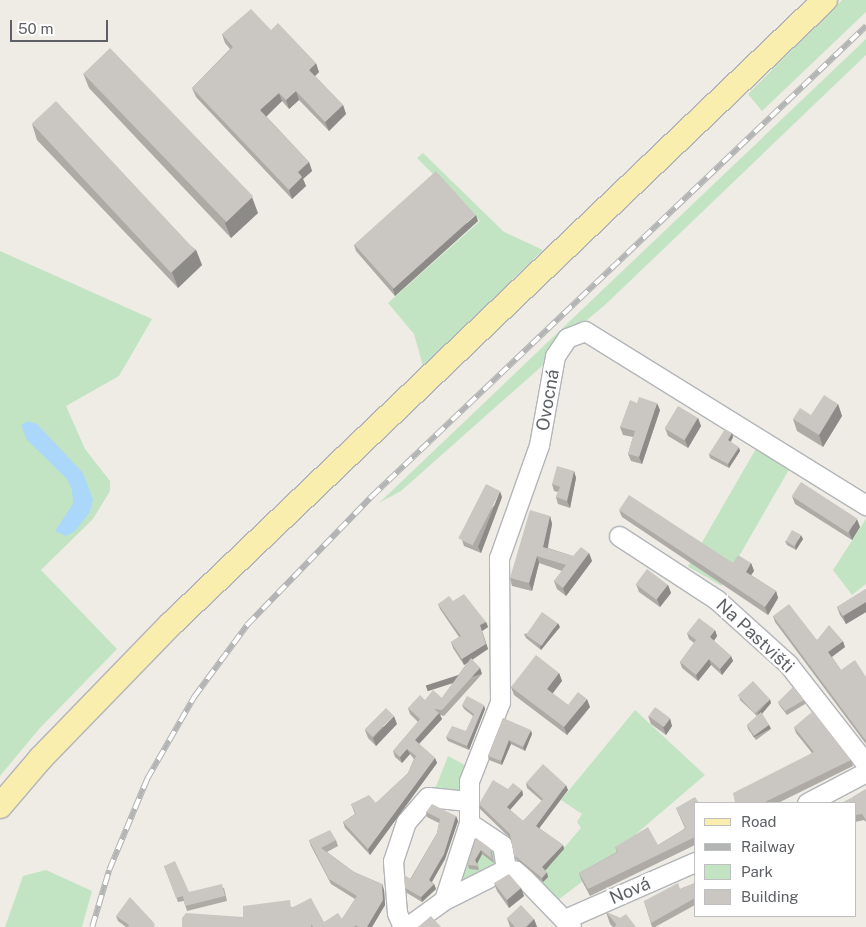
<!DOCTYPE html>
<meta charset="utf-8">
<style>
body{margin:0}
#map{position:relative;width:866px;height:927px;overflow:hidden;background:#eeece5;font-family:"Public Sans",sans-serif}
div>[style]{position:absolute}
.green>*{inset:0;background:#c3e4c3;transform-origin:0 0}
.water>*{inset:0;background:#aad7fa}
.roads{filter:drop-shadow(1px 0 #b2b5b9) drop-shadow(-1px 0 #b2b5b9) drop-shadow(0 1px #b2b5b9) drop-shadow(0 -1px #b2b5b9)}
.minor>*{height:19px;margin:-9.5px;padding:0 9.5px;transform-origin:9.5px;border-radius:9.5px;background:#fff}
.major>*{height:24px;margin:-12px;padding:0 12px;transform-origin:12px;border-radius:12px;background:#faeeae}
.rail>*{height:5.5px;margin-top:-2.75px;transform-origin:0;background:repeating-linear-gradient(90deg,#fff 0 11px,#b3b4b4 0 22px);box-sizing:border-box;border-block:1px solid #b3b4b4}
.wall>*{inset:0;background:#aeaba7}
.shaded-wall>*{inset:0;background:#8d8b88;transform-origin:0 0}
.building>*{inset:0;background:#cac7c2;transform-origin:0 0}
span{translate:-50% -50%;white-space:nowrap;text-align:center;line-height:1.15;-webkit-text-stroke:5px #fff;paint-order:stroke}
.street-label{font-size:18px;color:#5d6064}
.legend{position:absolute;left:694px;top:802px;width:162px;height:115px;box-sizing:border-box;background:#fff;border:1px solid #bebfc1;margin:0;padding:6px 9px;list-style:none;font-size:15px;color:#5d6064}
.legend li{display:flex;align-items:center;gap:10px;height:25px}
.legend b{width:25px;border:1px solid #bebfc1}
.scale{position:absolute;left:10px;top:20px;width:98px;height:22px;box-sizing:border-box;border:2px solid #5d6064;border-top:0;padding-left:6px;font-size:15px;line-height:18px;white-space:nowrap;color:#5d6064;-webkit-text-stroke:4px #fff;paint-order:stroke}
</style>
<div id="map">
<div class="green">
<i style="clip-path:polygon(842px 0,866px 0,866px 12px,762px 111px,748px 94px)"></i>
<i style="clip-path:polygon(866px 39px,866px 55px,605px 305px,552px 349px,551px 358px,401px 491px,379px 503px)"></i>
<i style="clip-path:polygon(423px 153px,504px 232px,543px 250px,423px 366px,414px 334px,388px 303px,480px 221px,417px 158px)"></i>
<i style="clip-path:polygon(0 251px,152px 319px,119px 376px,66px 406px,85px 449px,110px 481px,110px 491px,93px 519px,41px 570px,117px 649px,39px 729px,0 776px)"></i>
<i style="left:757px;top:447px;width:39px;height:138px;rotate:30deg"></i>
<i style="clip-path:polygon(866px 519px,866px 584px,852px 595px,833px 570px)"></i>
<i style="clip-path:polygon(635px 710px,705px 775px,636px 834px,629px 846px,558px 900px,536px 880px,581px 828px,577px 822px,582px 814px,561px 800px)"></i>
<i style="clip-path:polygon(448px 756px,465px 765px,460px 795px,435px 789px)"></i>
<i style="clip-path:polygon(471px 836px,500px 849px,500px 866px,456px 889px)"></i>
<i style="clip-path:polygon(46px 870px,92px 891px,82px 927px,5px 927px,23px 876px)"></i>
</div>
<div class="water">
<i style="clip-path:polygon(28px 421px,37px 424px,83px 473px,93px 499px,90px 512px,75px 531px,66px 536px,55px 531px,73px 504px,72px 490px,67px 479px,27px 440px,21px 425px)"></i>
</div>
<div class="roads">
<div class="minor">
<i style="left:619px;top:536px;width:117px;rotate:33.1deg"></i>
<i style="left:717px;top:600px;width:96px;rotate:42deg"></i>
<i style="left:788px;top:664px;width:127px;rotate:52deg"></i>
<i style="left:807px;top:803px;width:67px;rotate:-27.7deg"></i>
<i style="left:506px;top:869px;width:11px;rotate:10deg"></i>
<i style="left:517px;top:871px;width:78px;rotate:46deg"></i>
<i style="left:444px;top:900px;width:81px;rotate:-72deg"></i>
<i style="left:469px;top:823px;width:42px;rotate:-90deg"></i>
<i style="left:469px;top:781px;width:85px;rotate:-68.6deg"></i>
<i style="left:500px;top:702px;width:144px;rotate:-90.4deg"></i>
<i style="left:499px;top:558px;width:120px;rotate:-70.5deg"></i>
<i style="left:539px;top:445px;width:90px;rotate:-79.8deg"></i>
<i style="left:555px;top:356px;width:22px;rotate:-56deg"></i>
<i style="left:567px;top:338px;width:19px;rotate:-21deg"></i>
<i style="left:585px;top:331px;width:331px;rotate:31.8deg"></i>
<i style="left:565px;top:919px;width:142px;rotate:-23.7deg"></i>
<i style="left:403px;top:927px;width:15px;rotate:-113deg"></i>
<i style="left:397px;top:913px;width:52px;rotate:-94.4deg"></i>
<i style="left:393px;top:861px;width:41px;rotate:-71.6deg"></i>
<i style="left:406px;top:822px;width:33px;rotate:-49deg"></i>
<i style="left:428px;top:797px;width:40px;rotate:5.7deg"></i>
<i style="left:407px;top:927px;width:46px;rotate:-36.1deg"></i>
<i style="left:444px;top:900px;width:69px;rotate:-26.6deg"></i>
<i style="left:506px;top:869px;width:24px;rotate:-99deg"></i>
<i style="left:502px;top:845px;width:40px;rotate:-146deg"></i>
</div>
<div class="major">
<i style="left:0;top:806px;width:63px;rotate:-49.5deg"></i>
<i style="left:41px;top:758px;width:187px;rotate:-45.9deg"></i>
<i style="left:171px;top:624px;width:904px;rotate:-43.66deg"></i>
</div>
</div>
<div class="rail">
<i style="left:92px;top:927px;width:59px;rotate:-73.4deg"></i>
<i style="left:109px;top:870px;width:99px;rotate:-67.3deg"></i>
<i style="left:147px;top:779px;width:95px;rotate:-60.2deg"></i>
<i style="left:194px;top:697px;width:89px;rotate:-53.6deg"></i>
<i style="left:247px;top:625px;width:180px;rotate:-45.9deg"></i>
<i style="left:372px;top:496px;width:682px;rotate:-43.57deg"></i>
</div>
<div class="wall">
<i style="clip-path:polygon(271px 30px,319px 72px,315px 76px,343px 105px,346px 114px,329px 131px,299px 100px,289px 109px,282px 101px,266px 116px,309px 162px,312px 171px,303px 179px,306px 186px,292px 199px,196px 97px,192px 88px,230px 49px,225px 43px,222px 34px)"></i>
<i style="clip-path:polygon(83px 73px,258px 213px,231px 238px,89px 88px)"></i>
<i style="clip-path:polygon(32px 124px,196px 250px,202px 265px,178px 288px,37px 140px)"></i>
<i style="clip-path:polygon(478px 221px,395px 296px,356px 251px,354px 245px)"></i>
<i style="clip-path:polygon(637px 403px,660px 410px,642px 464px,631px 461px,628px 454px,633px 437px,623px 435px,620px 427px)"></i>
<i style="clip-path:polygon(838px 404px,842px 416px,823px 447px,797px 431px,793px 419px,811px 415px)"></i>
<i style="clip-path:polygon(698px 418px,701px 426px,688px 448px,668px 436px,665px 428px)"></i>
<i style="clip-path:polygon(732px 433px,733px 437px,731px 442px,740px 451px,729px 468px,710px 458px,709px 454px)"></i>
<i style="clip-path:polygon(574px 471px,576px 478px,570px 508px,558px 504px,556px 497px,558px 492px,554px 491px,552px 484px)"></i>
<i style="clip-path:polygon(792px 496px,860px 527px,852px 540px,795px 504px)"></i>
<i style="clip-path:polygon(502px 497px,481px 553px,464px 546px,462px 540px)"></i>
<i style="clip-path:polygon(619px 510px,733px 563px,751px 563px,754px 571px,751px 575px,776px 591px,778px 598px,768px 615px,622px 517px)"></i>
<i style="clip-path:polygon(550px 516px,552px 524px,548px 548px,573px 556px,589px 553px,592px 561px,566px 596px,557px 589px,554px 581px,562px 571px,539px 563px,532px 591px,512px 586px,510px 578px)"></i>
<i style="clip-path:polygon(803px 539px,796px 550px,787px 545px,785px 541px)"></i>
<i style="clip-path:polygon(636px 584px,668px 585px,671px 593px,660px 607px,639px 592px)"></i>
<i style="clip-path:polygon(866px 589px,866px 612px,846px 624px,840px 615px,837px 607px)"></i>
<i style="clip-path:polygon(453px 601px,486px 622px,488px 627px,482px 631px,488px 649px,472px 660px,480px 668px,482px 674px,444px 716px,440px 715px,442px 719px,419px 744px,435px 758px,437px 763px,370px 855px,345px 828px,343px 822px,355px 814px,351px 804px,376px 803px,408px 773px,414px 759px,410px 754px,402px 763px,395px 757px,393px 751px,418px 722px,410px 714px,408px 708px,425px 700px,442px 698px,467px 663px,464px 665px,453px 648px,451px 642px,459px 637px,440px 609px,438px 604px)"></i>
<i style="clip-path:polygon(773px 616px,817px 640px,845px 647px,832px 657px,841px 670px,866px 677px,866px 744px,775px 622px)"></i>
<i style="clip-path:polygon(560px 627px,541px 650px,526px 638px,524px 634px)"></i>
<i style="clip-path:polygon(715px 630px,717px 636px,714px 641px,731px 656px,733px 661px,722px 675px,711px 665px,698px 681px,682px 668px,680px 662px,694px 643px,689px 639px,687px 633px)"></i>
<i style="clip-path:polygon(559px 673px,562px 681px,552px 693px,568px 705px,590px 707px,567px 735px,514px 695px,511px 687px)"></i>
<i style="clip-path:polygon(739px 696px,771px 703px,762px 714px,769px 725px,771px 729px,756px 740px,748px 729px,747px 725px,757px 716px,740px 700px)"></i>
<i style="clip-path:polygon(804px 700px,805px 704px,787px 715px,780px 706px,778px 702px)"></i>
<i style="clip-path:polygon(462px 705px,485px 709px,469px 750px,448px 741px,446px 737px,466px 731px,473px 716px,464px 709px)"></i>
<i style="clip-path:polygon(648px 716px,672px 726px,666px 735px,651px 724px)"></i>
<i style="clip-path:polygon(503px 718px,532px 734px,525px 751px,511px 744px,502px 765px,489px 760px,488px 756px)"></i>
<i style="clip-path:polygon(397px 724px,376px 746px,368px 738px,365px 730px)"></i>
<i style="clip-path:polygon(794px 727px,851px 760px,853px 766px,778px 803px,735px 803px,812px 753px,796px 733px)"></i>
<i style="clip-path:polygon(526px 783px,568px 790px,539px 828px,563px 845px,564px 849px,545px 870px,548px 877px,543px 882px,516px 859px,510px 838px,480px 809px,479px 804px,508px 789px,522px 790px,523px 795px,510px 810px,523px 821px,542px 801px,527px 788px)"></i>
<i style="clip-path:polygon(866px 789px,866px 822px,864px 820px,855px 822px,855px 803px,853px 797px)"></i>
<i style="clip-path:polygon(695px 803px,695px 845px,590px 896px,581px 879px,579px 873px,617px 852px,615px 847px,658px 845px,681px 831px,685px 828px,676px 808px)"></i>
<i style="clip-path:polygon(426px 812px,456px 816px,458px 821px,445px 859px,432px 882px,434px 884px,436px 889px,422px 902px,407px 893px,405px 888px,437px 833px,439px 823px,427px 817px)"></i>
<i style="clip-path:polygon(476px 838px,492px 852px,494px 863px,482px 854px,477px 863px,479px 870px,469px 869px,468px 865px)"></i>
<i style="clip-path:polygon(309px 840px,336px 840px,338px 846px,327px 852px,354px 872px,382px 884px,384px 890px,385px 905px,372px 927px,182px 927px,243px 917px,292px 907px,324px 922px,342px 919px,355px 899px,331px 884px,311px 846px)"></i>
<i style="clip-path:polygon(164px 866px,189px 892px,224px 888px,227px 901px,187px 911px,184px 901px,178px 902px)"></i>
<i style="clip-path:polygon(494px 883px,521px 888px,524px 896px,509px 908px,497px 891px)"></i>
<i style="clip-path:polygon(695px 883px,695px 905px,655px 927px,652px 927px,644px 901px,680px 889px)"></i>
<i style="clip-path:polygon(606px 912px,620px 918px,636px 927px,613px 927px,610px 924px)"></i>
<i style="clip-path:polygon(116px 916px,156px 927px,126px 927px,118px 921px)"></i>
<i style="clip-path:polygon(507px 918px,534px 919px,537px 927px,510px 927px)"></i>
</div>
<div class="shaded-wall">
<i style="clip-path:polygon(316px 63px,319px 72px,312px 79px,309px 70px)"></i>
<i style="clip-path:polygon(296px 91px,299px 100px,289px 109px,286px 100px)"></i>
<i style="clip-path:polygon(279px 93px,282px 101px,264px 119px,260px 110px)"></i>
<i style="clip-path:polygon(343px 105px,346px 114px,329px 131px,325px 122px)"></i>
<i style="clip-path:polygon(309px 162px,312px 171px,303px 179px,306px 186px,292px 199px,289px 190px,298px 172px)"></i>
<i style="clip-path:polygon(252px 197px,258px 213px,231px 238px,225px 223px)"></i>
<i style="clip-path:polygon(476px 215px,478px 221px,395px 296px,393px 289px)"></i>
<i style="clip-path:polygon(196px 250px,202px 265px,178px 288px,172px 272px)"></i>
<i style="clip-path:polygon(657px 403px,660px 410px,642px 464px,639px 457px)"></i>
<i style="clip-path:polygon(838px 404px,842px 416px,823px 447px,819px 435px)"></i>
<i style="clip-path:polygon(698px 418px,701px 426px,688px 448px,685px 440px)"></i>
<i style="clip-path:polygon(732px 433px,733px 437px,729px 444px,728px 440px)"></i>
<i style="clip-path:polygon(739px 447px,740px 451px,729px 468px,728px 464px)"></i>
<i style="clip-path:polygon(574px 471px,576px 478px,570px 508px,567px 501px)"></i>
<i style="clip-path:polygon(500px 491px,502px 497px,481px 553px,478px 547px)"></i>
<i style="clip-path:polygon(550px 516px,552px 524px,546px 555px,543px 547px)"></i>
<i style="clip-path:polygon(857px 519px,860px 527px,852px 540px,849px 532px)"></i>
<i style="clip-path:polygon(801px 535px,803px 539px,796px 550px,795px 546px)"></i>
<i style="clip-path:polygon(589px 553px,592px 561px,566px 596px,563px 588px)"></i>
<i style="clip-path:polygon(537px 556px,539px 563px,532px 591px,529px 583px)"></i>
<i style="clip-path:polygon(751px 563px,754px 571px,748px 579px,746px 572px)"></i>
<i style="clip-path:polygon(668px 585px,671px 593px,660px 607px,657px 599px)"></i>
<i style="clip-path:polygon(776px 591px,778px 598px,768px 615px,765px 607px)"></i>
<i style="clip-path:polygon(866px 602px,866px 612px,846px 624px,843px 616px)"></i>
<i style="clip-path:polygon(486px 622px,488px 627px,482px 631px,488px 649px,464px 665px,462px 659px,480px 625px)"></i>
<i style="clip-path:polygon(558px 623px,560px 627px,541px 650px,540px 646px)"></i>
<i style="clip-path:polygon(715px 630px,717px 636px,712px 643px,710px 637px)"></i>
<i style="clip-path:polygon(843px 641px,845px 647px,830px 658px,828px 652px)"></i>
<i style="clip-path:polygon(731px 656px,733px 661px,722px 675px,720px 669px)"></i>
<i style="clip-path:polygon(709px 659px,711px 665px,698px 681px,696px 675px)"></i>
<i style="left:480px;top:668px;width:6px;height:57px;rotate:72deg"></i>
<i style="clip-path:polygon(559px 673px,562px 681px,550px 697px,547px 689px)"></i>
<i style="clip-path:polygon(587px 699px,590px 707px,567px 735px,564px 727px)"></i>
<i style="clip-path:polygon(770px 699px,771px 703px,759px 717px,758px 713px)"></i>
<i style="clip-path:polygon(484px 705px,485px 709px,469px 750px,467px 746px)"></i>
<i style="clip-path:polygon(439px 713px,442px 719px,417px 746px,415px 740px)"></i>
<i style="clip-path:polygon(394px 716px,397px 724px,376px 746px,373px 738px)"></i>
<i style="clip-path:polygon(670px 718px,672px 726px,666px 735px,663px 727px)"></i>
<i style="left:769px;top:725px;width:4px;height:19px;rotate:63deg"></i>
<i style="clip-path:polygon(531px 730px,532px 734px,525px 751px,523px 747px)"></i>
<i style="clip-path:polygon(509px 740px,511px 744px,502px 765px,501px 761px)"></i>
<i style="clip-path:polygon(407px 749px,410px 754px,402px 763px,400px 757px)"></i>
<i style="clip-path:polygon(435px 758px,437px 763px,370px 855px,368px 849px)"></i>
<i style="clip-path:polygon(566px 785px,568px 790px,538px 830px,536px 826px)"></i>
<i style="clip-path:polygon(522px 790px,523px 795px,508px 812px,507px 807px)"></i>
<i style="clip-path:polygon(456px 816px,458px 821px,445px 859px,430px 885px,429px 880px)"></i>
<i style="clip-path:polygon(563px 845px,564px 849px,544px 872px,542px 867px)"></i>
<i style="clip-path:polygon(481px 850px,482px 854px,477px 864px,475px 860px)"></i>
<i style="clip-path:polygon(547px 872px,548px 877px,543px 882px,542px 878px)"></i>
<i style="clip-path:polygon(382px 884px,384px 890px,385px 905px,372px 927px,367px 927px)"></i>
<i style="clip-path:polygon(434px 884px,436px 889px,422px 902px,421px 897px)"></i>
<i style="clip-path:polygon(521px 888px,524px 896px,509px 908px,507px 900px)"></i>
<i style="clip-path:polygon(534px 919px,537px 927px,526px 927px)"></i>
</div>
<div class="building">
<i style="clip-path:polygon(251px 9px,271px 30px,278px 23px,316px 63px,309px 70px,343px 105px,325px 122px,296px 91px,286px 100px,279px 93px,260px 110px,309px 162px,298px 172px,302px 177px,289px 190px,192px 88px,233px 47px,222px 34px)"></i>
<i style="left:110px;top:48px;width:206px;height:37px;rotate:46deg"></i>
<i style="left:56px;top:101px;width:204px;height:33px;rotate:47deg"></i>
<i style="left:436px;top:171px;width:59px;height:110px;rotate:48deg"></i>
<i style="clip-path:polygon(824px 395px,838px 404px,819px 435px,793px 419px,800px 408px,811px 415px)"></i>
<i style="clip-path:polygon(639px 397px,657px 403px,639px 457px,628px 454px,635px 431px,620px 427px,630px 400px,637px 403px)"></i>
<i style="left:678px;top:406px;width:23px;height:26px;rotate:31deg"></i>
<i style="clip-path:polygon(725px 429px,732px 433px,728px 440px,739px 447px,728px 464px,709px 454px)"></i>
<i style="clip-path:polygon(557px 466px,574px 471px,567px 501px,556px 497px,560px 487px,552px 484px)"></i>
<i style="left:801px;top:482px;width:67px;height:17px;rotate:33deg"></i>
<i style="left:486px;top:484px;width:16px;height:61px;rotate:27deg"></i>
<i style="clip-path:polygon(629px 495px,733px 563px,738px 555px,751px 563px,746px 572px,776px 591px,765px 607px,619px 510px)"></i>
<i style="clip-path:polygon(530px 510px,550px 516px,543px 547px,573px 556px,581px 547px,589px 553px,563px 588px,554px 581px,566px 565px,537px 556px,529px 583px,510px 578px)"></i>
<i style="left:792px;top:530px;width:10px;height:13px;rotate:29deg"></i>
<i style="left:647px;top:569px;width:26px;height:19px;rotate:37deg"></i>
<i style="clip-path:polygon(866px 589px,866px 602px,843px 616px,837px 607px)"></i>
<i style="clip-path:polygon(464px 594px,486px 622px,480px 625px,486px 644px,462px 659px,451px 642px,461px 636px,438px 604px,449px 596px,453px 601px)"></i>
<i style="clip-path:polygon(789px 604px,817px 640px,829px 625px,843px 641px,828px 652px,841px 670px,855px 660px,866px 677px,866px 741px,773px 616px)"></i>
<i style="left:542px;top:612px;width:19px;height:28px;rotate:35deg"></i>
<i style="clip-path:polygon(699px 618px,715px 630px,710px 637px,731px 656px,720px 669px,709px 659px,696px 675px,680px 662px,696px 640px,687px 633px)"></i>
<i style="clip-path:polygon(536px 655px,559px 673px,547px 689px,568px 705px,578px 692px,587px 699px,564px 727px,511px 687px)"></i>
<i style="clip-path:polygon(471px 658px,480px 668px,442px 710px,434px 709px,439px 713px,415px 740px,435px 758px,368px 849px,343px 822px,356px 814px,351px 804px,369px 795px,376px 803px,408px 773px,416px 756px,407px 749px,400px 757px,393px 751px,420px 719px,408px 708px,420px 695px,425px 700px,433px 690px,442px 698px)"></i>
<i style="left:753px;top:681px;width:25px;height:21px;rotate:47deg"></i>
<i style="clip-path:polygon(793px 687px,804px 700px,785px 711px,778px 702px)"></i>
<i style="clip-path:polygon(467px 696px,484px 705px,467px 746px,446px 737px,452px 726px,466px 731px,474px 714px,462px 705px)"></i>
<i style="left:655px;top:707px;width:19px;height:11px;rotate:36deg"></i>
<i style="left:386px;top:708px;width:11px;height:30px;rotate:45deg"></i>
<i style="clip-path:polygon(813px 711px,851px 760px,763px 803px,735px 803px,733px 793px,814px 752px,794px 727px)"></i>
<i style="clip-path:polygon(761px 712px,769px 725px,754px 736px,747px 725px)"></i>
<i style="clip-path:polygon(503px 718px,531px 730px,523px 747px,509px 740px,501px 761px,488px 756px)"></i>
<i style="clip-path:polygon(543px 764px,566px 785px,536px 826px,563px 845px,542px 867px,547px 872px,542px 878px,514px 855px,510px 834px,479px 804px,493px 780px,508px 789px,513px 783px,522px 790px,507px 807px,523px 821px,543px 799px,526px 783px)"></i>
<i style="clip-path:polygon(866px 789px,866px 820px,862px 814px,855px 815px,855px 803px,841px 803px,853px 797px)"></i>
<i style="clip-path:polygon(695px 797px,699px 803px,695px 803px,695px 837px,588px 889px,579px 873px,618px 852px,615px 847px,648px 827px,658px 845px,681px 831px,686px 828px,676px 808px)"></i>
<i style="clip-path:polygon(432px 804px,456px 816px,444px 854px,429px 880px,434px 884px,421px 897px,405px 888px,404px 875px,411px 879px,437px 833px,440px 819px,426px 812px)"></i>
<i style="clip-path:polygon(330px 830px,336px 840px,321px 848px,354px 872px,382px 884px,383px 900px,367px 927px,358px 927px,356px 925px,354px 927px,313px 927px,311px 924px,311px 927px,182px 927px,182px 918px,186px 913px,243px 917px,243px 906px,290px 900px,291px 908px,311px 898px,324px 922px,338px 913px,342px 919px,357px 896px,329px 879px,309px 840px)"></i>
<i style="clip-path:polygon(476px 838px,490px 848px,492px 859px,481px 850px,475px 860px,478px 866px,468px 865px)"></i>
<i style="clip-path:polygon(175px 861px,189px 892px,222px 884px,225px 896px,185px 906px,183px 896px,176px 898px,164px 866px)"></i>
<i style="clip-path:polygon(509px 874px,521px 888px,507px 900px,494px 883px)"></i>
<i style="clip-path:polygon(678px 883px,680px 889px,695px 883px,695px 898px,651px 923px,644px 901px)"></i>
<i style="clip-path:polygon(130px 897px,155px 924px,153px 927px,128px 927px,129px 925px,116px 916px)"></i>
<i style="clip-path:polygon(521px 905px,534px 919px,526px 927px,515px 927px,507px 918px)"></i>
<i style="clip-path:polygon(606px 912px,620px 918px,626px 914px,636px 927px,615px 927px,616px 924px)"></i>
<i style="clip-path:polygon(431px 916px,441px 927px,418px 927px)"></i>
</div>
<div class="street-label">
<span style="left:548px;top:400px;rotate:-80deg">Ovocná</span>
<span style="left:755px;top:636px;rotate:43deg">Na Pastvišti</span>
<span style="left:630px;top:891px;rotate:-23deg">Nová</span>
</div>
<ul class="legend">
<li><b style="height:6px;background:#faeeae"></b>Road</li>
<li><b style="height:6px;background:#b3b4b4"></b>Railway</li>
<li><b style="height:14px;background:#c3e4c3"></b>Park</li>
<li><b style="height:14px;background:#cac7c2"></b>Building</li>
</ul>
<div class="scale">50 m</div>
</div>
